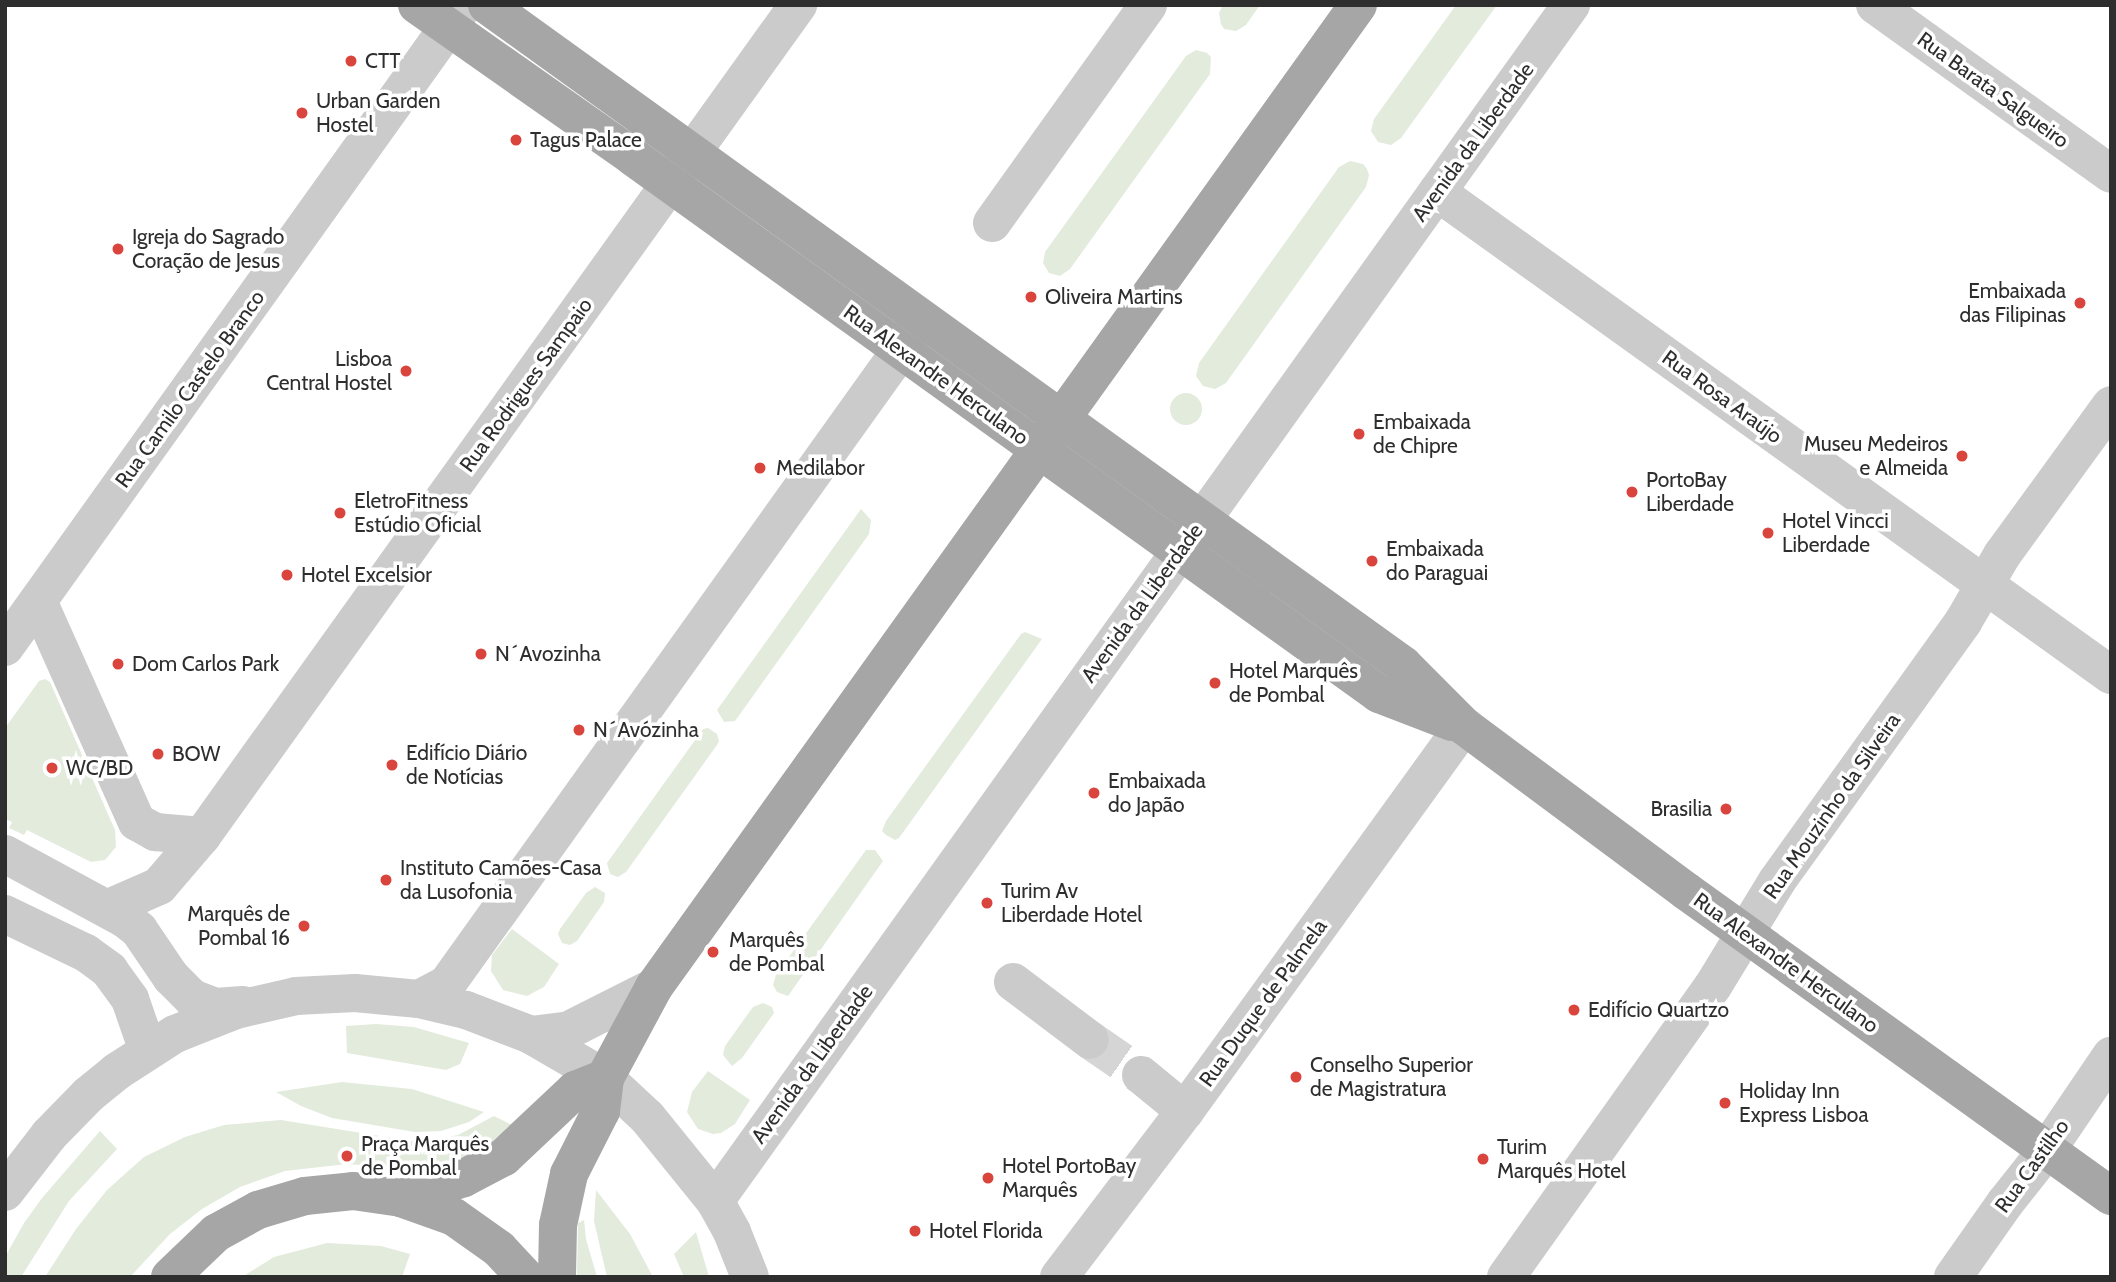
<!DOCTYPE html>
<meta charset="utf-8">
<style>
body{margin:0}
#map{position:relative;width:2116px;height:1282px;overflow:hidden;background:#fff;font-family:Cabin,sans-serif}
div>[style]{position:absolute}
.green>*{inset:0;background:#e3ebdd}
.round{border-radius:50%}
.minor-tunnel>*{height:38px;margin-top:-19px;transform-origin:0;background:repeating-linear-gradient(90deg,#d5d5d5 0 38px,transparent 0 57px)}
.minor>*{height:38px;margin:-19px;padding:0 19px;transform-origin:19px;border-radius:19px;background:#cbcbcb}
.major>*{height:38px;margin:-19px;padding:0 19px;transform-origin:19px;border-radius:19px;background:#a6a6a6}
.dots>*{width:19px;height:19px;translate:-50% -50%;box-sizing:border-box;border:4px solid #fff;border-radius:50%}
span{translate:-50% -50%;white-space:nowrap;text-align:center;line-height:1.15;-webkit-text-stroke:7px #fff;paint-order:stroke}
.poi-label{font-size:21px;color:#2e2e2e}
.left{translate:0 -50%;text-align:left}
.right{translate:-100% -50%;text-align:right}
.street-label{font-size:21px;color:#2e2e2e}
.frame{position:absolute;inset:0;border:7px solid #2e2e2e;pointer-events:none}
</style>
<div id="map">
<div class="green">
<i style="clip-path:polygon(1223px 5px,1260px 5px,1246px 25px,1236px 31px,1224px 29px,1221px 24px,1219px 13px)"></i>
<i style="clip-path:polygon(1456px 5px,1497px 5px,1401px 138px,1391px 145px,1378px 142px,1371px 131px,1374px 119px)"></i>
<i style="clip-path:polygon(1196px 50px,1207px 53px,1211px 57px,1210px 74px,1070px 269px,1060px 276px,1049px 273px,1043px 263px,1045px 252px,1186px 56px)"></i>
<i style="clip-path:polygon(1350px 161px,1363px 164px,1367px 169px,1369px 175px,1366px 187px,1226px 383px,1215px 389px,1203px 386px,1196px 376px,1199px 363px,1339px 167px)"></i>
<i class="round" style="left:1170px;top:393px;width:32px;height:32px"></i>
<i style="clip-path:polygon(861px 509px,871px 520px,869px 534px,735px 721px,724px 722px,717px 710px)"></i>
<i style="clip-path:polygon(1025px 632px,1042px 639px,899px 838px,895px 840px,886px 835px,882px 831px,886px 821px,1021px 634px)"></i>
<i style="clip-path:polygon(45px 679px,50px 682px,115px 830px,116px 847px,105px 860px,91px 862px,27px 830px,24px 835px,9px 828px,12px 822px,5px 819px,5px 728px,39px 681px)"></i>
<i style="clip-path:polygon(708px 728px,717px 734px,719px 741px,717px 745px,626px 872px,618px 877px,610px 874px,607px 863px,703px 729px)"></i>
<i style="clip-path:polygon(866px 850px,875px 850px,883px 861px,788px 996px,777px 992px,773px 985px,776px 975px)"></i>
<i style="clip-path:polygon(595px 887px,605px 893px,604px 902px,577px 941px,570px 945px,562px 943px,558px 934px,560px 929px,586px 893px)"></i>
<i style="clip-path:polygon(512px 929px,559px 964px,544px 987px,527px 996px,503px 990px,491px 971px,492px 955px)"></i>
<i style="clip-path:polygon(763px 1003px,772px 1007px,774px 1013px,742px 1058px,732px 1066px,723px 1055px,725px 1046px,753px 1007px)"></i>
<i style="clip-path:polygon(376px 1024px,414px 1027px,469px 1043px,460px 1064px,446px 1070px,347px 1053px,346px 1026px)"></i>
<i style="clip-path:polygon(708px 1071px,750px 1100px,735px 1124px,721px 1133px,713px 1134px,698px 1129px,687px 1112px,692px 1092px)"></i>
<i style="clip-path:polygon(342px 1082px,412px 1089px,484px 1112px,469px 1122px,441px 1131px,415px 1132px,332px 1118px,301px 1106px,276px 1092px)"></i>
<i style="clip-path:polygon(494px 1116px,514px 1126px,494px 1144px,470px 1156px,413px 1169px,347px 1164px,285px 1171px,240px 1187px,202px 1209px,170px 1234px,130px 1277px,45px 1277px,76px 1229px,107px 1190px,144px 1157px,185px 1137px,224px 1125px,281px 1120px,411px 1141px,429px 1141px,458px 1135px)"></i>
<i style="clip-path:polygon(100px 1131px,117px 1149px,69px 1201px,21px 1277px,5px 1277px,5px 1257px,24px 1223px,42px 1198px)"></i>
<i style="clip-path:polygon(596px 1190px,630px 1234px,653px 1277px,607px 1277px,594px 1221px)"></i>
<i style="clip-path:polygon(584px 1220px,586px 1239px,597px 1277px,577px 1277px,578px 1223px)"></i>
<i style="clip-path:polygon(696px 1232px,709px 1277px,684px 1277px,674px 1254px)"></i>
<i style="clip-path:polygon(327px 1243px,381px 1246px,410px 1254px,402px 1277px,242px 1277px,274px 1257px)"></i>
</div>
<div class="minor-tunnel">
<i style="left:1090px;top:1040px;width:62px;rotate:34.5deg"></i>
</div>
<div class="minor">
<i style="left:1875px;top:5px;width:290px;rotate:35.6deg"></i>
<i style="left:1437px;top:192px;width:829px;rotate:35.63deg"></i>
<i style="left:992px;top:223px;width:268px;rotate:-54.4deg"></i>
<i style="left:38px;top:601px;width:242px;rotate:65.9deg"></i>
<i style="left:137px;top:822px;width:21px;rotate:29deg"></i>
<i style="left:155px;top:832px;width:47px;rotate:4.9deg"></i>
<i style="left:5px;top:647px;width:789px;rotate:-54.44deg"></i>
<i style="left:5px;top:854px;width:136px;rotate:28.4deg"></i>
<i style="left:125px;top:919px;width:18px;rotate:38deg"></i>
<i style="left:139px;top:930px;width:57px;rotate:55.8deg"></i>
<i style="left:171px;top:977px;width:30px;rotate:45deg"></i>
<i style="left:192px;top:998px;width:25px;rotate:21deg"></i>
<i style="left:215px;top:1007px;width:28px;rotate:-4deg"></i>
<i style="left:109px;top:908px;width:55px;rotate:-23.7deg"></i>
<i style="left:159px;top:886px;width:66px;rotate:-49.3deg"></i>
<i style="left:202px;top:836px;width:1023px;rotate:-54.35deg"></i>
<i style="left:5px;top:914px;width:90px;rotate:25.7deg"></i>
<i style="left:86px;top:953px;width:29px;rotate:36deg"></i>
<i style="left:109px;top:970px;width:36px;rotate:54deg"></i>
<i style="left:130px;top:999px;width:55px;rotate:70.9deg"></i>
<i style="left:1013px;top:982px;width:96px;rotate:37deg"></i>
<i style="left:419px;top:999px;width:32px;rotate:-28deg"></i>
<i style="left:447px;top:984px;width:813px;rotate:-54.41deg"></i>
<i style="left:531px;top:1035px;width:38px;rotate:-7deg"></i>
<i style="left:569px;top:1030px;width:95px;rotate:-26.8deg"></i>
<i style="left:1141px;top:1075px;width:57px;rotate:39.3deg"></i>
<i style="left:5px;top:1192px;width:72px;rotate:-52.3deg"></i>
<i style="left:49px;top:1135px;width:56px;rotate:-45.7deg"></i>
<i style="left:88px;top:1095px;width:36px;rotate:-39deg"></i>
<i style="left:116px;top:1072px;width:70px;rotate:-32.8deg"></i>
<i style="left:175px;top:1034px;width:66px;rotate:-21.5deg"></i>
<i style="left:236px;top:1010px;width:62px;rotate:-13.1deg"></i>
<i style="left:296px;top:996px;width:59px;rotate:-2.9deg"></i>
<i style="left:355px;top:993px;width:64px;rotate:5.4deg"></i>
<i style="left:419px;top:999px;width:48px;rotate:13.2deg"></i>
<i style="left:466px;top:1010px;width:70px;rotate:21deg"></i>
<i style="left:531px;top:1035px;width:86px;rotate:30.2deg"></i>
<i style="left:605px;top:1078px;width:57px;rotate:42.9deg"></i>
<i style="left:647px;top:1117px;width:108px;rotate:51deg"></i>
<i style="left:715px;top:1201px;width:35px;rotate:61deg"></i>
<i style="left:732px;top:1232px;width:48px;rotate:68.2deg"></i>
<i style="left:715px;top:1201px;width:1471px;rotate:-54.41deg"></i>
<i style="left:1059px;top:1277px;width:208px;rotate:-52.8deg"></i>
<i style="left:1185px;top:1111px;width:475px;rotate:-54.1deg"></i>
<i style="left:1506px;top:1277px;width:357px;rotate:-54.6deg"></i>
<i style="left:1713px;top:986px;width:123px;rotate:-58.6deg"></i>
<i style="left:1777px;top:881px;width:319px;rotate:-54.3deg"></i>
<i style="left:1963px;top:622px;width:78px;rotate:-59.8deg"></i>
<i style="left:2002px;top:555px;width:185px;rotate:-54deg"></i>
<i style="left:1953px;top:1277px;width:90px;rotate:-54.9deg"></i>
<i style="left:2005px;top:1203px;width:68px;rotate:-51.6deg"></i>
<i style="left:2047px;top:1150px;width:114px;rotate:-55.8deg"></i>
</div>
<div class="major">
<i style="left:417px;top:5px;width:264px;rotate:35.1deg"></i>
<i style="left:633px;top:157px;width:919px;rotate:35.75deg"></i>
<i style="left:1379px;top:694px;width:78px;rotate:21deg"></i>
<i style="left:487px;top:5px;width:1129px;rotate:35.77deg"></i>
<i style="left:1403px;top:665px;width:86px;rotate:45deg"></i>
<i style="left:1464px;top:726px;width:277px;rotate:36.6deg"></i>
<i style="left:1686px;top:891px;width:523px;rotate:35.67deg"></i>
<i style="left:401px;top:1198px;width:66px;rotate:-17.6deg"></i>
<i style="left:464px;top:1178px;width:45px;rotate:-27.7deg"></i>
<i style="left:504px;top:1157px;width:98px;rotate:-43.3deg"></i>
<i style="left:575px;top:1090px;width:32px;rotate:-22deg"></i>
<i style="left:170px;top:1277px;width:64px;rotate:-43.7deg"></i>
<i style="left:216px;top:1233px;width:48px;rotate:-28.7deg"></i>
<i style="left:258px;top:1210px;width:49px;rotate:-16.6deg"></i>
<i style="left:305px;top:1196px;width:48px;rotate:-5.9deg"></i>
<i style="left:353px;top:1191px;width:49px;rotate:8.3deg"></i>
<i style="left:401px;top:1198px;width:56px;rotate:19.7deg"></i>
<i style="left:454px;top:1217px;width:55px;rotate:35.4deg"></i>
<i style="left:499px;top:1249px;width:38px;rotate:47deg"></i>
<i style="left:557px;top:1277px;width:52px;rotate:-88.9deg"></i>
<i style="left:558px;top:1225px;width:52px;rotate:-77.8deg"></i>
<i style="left:569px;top:1174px;width:71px;rotate:-63.1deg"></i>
<i style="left:601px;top:1111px;width:33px;rotate:-83deg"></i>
<i style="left:605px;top:1078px;width:103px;rotate:-61.7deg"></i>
<i style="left:654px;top:987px;width:1208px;rotate:-54.36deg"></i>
</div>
<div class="dots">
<i style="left:351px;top:61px;background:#d9443d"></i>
<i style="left:302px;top:113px;background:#d9443d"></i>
<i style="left:516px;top:140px;background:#d9443d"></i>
<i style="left:118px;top:249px;background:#d9443d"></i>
<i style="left:1031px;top:297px;background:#d9443d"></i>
<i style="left:2080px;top:303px;background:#d9443d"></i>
<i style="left:406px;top:371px;background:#d9443d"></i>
<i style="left:1359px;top:434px;background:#d9443d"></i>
<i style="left:1962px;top:456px;background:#d9443d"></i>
<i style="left:760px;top:468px;background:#d9443d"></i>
<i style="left:1632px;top:492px;background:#d9443d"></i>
<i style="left:340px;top:513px;background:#d9443d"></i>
<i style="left:1768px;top:533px;background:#d9443d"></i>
<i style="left:1372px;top:561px;background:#d9443d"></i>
<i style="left:287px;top:575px;background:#d9443d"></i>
<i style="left:481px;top:654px;background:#d9443d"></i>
<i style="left:118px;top:664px;background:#d9443d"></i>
<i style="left:1215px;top:683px;background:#d9443d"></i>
<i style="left:579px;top:730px;background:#d9443d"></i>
<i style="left:158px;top:754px;background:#d9443d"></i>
<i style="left:392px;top:765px;background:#d9443d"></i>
<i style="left:52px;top:768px;background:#d9443d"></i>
<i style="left:1094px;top:793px;background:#d9443d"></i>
<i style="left:1726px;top:809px;background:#d9443d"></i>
<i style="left:386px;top:880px;background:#d9443d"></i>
<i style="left:987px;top:903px;background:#d9443d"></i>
<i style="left:304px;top:926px;background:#d9443d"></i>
<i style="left:713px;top:952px;background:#d9443d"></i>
<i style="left:1574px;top:1010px;background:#d9443d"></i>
<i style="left:1296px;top:1077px;background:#d9443d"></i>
<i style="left:1725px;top:1103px;background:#d9443d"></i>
<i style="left:347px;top:1156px;background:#d9443d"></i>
<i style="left:1483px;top:1159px;background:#d9443d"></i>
<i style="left:988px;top:1178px;background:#d9443d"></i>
<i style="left:915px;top:1231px;background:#d9443d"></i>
</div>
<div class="poi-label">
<span class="left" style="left:365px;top:61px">CTT</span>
<span class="left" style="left:316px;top:113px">Urban Garden<br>Hostel</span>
<span class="left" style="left:530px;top:140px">Tagus Palace</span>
<span class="left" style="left:132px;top:249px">Igreja do Sagrado<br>Coração de Jesus</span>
<span class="right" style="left:2066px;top:303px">Embaixada<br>das Filipinas</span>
<span class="left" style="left:1045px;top:297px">Oliveira Martins</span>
<span class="right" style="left:392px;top:371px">Lisboa<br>Central Hostel</span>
<span class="left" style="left:1373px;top:434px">Embaixada<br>de Chipre</span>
<span class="right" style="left:1948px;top:456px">Museu Medeiros<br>e Almeida</span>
<span class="left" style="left:776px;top:468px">Medilabor</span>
<span class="left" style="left:1646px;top:492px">PortoBay<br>Liberdade</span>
<span class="left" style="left:354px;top:513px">EletroFitness<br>Estúdio Oficial</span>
<span class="left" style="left:1782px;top:533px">Hotel Vincci<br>Liberdade</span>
<span class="left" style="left:1386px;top:561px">Embaixada<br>do Paraguai</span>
<span class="left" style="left:301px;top:575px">Hotel Excelsior</span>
<span class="left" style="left:495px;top:654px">N´Avozinha</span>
<span class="left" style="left:132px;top:664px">Dom Carlos Park</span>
<span class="left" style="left:1229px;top:683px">Hotel Marquês<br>de Pombal</span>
<span class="left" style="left:593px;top:730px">N´Avózinha</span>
<span class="left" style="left:406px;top:765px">Edifício Diário<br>de Notícias</span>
<span class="left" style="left:172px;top:754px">BOW</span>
<span class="left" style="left:66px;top:768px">WC/BD</span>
<span class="left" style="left:1108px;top:793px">Embaixada<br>do Japão</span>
<span class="right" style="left:1712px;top:809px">Brasilia</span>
<span class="left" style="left:400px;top:880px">Instituto Camões-Casa<br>da Lusofonia</span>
<span class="left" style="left:1001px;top:903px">Turim Av<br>Liberdade Hotel</span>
<span class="right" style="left:290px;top:926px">Marquês de<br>Pombal 16</span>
<span class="left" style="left:729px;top:952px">Marquês<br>de Pombal</span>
<span class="left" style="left:1588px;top:1010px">Edifício Quartzo</span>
<span class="left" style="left:1310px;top:1077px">Conselho Superior<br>de Magistratura</span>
<span class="left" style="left:1739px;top:1103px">Holiday Inn<br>Express Lisboa</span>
<span class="left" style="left:361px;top:1156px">Praça Marquês<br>de Pombal</span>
<span class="left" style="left:1497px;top:1159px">Turim<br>Marquês Hotel</span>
<span class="left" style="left:1002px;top:1178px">Hotel PortoBay<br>Marquês</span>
<span class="left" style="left:929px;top:1231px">Hotel Florida</span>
</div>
<div class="street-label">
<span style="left:1993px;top:90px;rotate:36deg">Rua Barata Salgueiro</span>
<span style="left:1473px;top:142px;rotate:-54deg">Avenida da Liberdade</span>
<span style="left:936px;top:375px;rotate:36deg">Rua Alexandre Herculano</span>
<span style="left:526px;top:385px;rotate:-54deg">Rua Rodrigues Sampaio</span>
<span style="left:190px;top:389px;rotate:-54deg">Rua Camilo Castelo Branco</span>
<span style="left:1722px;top:397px;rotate:36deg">Rua Rosa Araújo</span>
<span style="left:1142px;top:603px;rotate:-54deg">Avenida da Liberdade</span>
<span style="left:1832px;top:806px;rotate:-55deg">Rua Mouzinho da Silveira</span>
<span style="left:1786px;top:963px;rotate:36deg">Rua Alexandre Herculano</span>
<span style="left:1263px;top:1003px;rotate:-54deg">Rua Duque de Palmela</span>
<span style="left:812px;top:1064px;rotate:-54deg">Avenida da Liberdade</span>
<span style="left:2032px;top:1166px;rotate:-54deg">Rua Castilho</span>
</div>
<div class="frame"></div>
</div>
